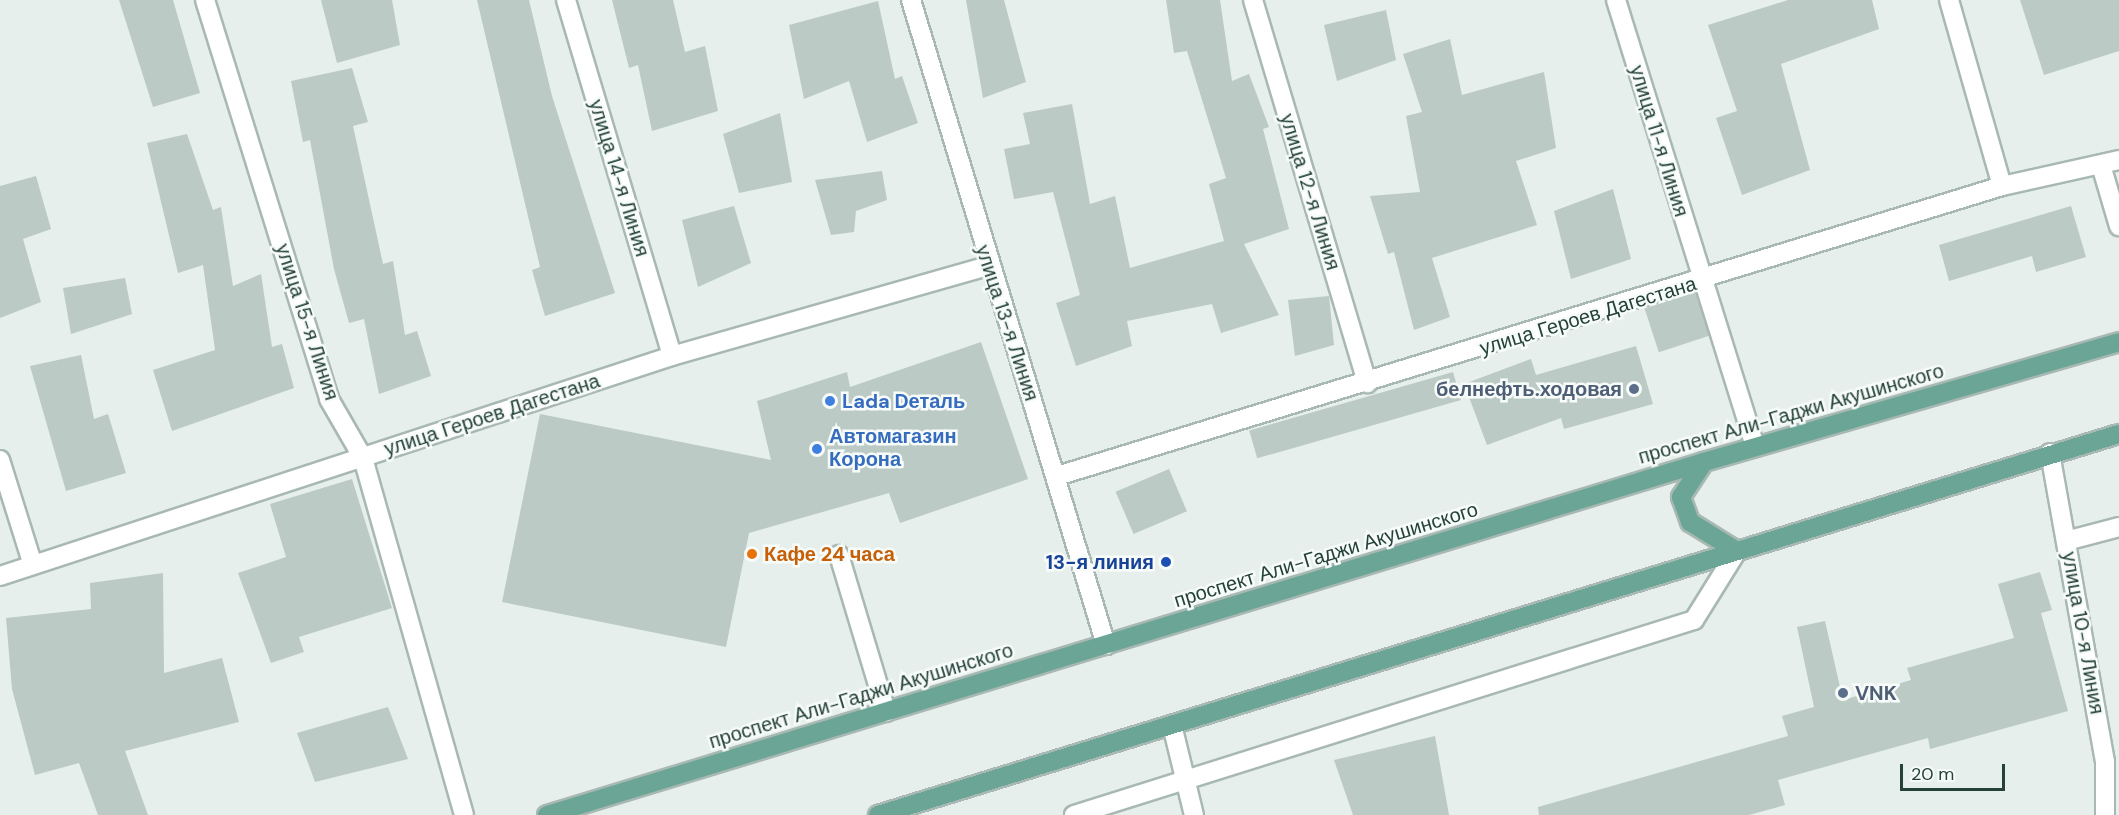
<!DOCTYPE html>
<meta charset="utf-8">
<style>
body{margin:0}
#map{position:relative;width:2119px;height:815px;overflow:hidden;background:#e6efeb;font-family:"DM Sans",sans-serif}
div>[style]{position:absolute}
.building>*{inset:0;background:#bbcac4;transform-origin:0 0}
.roads{filter:drop-shadow(2px 0 #a8b8b2) drop-shadow(-2px 0 #a8b8b2) drop-shadow(0 2px #a8b8b2) drop-shadow(0 -2px #a8b8b2)}
.minor>*{height:18px;margin:-9px;padding:0 9px;transform-origin:9px;border-radius:9px;background:#fff}
.major>*{height:18px;margin:-9px;padding:0 9px;transform-origin:9px;border-radius:9px;background:#6aa596}
.dots>*{width:16px;height:16px;translate:-50% -50%;box-sizing:border-box;border:3px solid #f7fbf9;border-radius:50%}
span{translate:-50% -50%;white-space:nowrap;text-align:center;line-height:1.15;-webkit-text-stroke:5px #f7fbf9;paint-order:stroke}
.street-label{font-size:20px;color:#24423a}
.service-label{font-size:20px;color:#4e5e75;font-weight:700}
.right{translate:-100% -50%;text-align:right}
.left{translate:0 -50%;text-align:left}
.shop-label{font-size:20px;color:#366cbe;font-weight:700}
.food-label{font-size:20px;color:#c56008;font-weight:700}
.transit-label{font-size:20px;color:#164399;font-weight:700}
.scale{position:absolute;left:1900px;top:764px;width:105px;height:27px;box-sizing:border-box;border:3px solid #24423a;border-top:0;padding-left:8px;font-size:18px;line-height:21px;white-space:nowrap;color:#24423a;-webkit-text-stroke:4px #f7fbf9;paint-order:stroke}
</style>
<div id="map">
<div class="building">
<i style="clip-path:polygon(119px 0,173px 0,200px 93px,153px 107px)"></i>
<i style="clip-path:polygon(321px 0,392px 0,400px 45px,337px 63px)"></i>
<i style="clip-path:polygon(477px 0,529px 0,552px 96px,615px 293px,545px 316px,532px 270px,540px 267px)"></i>
<i style="clip-path:polygon(612px 0,673px 0,685px 52px,705px 46px,718px 111px,652px 131px,638px 65px,629px 68px)"></i>
<i style="clip-path:polygon(966px 0,1004px 0,1026px 82px,983px 98px)"></i>
<i style="clip-path:polygon(1166px 0,1220px 0,1232px 81px,1249px 74px,1269px 127px,1263px 129px,1289px 229px,1244px 244px,1279px 315px,1221px 333px,1212px 304px,1127px 321px,1132px 346px,1076px 366px,1056px 303px,1080px 295px,1053px 192px,1014px 199px,1004px 149px,1030px 144px,1023px 113px,1072px 104px,1090px 204px,1115px 196px,1130px 268px,1224px 241px,1209px 184px,1226px 178px,1187px 51px,1174px 53px)"></i>
<i style="clip-path:polygon(1788px 0,1872px 0,1879px 29px,1781px 64px,1810px 170px,1742px 195px,1716px 118px,1737px 111px,1708px 25px)"></i>
<i style="clip-path:polygon(2020px 0,2119px 0,2119px 51px,2044px 75px)"></i>
<i style="clip-path:polygon(878px 1px,895px 79px,902px 76px,918px 123px,867px 142px,849px 81px,804px 99px,789px 25px)"></i>
<i style="clip-path:polygon(1386px 10px,1396px 60px,1337px 81px,1324px 25px)"></i>
<i style="clip-path:polygon(1450px 39px,1462px 95px,1544px 72px,1556px 148px,1516px 161px,1537px 225px,1432px 258px,1450px 317px,1414px 330px,1394px 252px,1388px 254px,1370px 196px,1420px 192px,1406px 116px,1422px 112px,1403px 54px)"></i>
<i style="clip-path:polygon(352px 68px,368px 122px,353px 126px,383px 264px,393px 261px,405px 335px,417px 331px,431px 376px,379px 394px,364px 319px,349px 323px,334px 269px,310px 140px,303px 142px,291px 81px)"></i>
<i style="clip-path:polygon(780px 113px,792px 182px,739px 193px,723px 134px)"></i>
<i style="clip-path:polygon(187px 134px,213px 210px,221px 207px,233px 286px,261px 274px,272px 347px,282px 344px,294px 388px,172px 431px,153px 370px,215px 350px,203px 265px,178px 273px,147px 143px)"></i>
<i style="clip-path:polygon(882px 171px,887px 200px,856px 211px,854px 232px,831px 235px,815px 180px)"></i>
<i style="clip-path:polygon(36px 176px,51px 229px,23px 239px,41px 302px,0 318px,0 186px)"></i>
<i style="clip-path:polygon(1613px 189px,1631px 259px,1571px 279px,1554px 211px)"></i>
<i style="clip-path:polygon(734px 206px,751px 263px,698px 287px,682px 220px)"></i>
<i style="clip-path:polygon(2071px 206px,2086px 257px,2036px 272px,2032px 256px,1949px 281px,1939px 245px)"></i>
<i style="clip-path:polygon(125px 278px,132px 314px,71px 334px,63px 288px)"></i>
<i style="left:1695px;top:292px;width:46px;height:53px;rotate:72deg"></i>
<i style="clip-path:polygon(1329px 296px,1334px 345px,1295px 356px,1288px 300px)"></i>
<i style="clip-path:polygon(981px 342px,1028px 479px,900px 523px,889px 493px,749px 533px,726px 647px,502px 602px,540px 414px,771px 460px,757px 401px,847px 372px,850px 387px)"></i>
<i style="clip-path:polygon(1636px 346px,1653px 404px,1564px 429px,1561px 418px,1487px 445px,1464px 384px,1531px 359px,1536px 375px)"></i>
<i style="clip-path:polygon(81px 355px,94px 419px,108px 414px,126px 473px,66px 491px,30px 366px)"></i>
<i style="left:1453px;top:372px;width:29px;height:212px;rotate:74deg"></i>
<i style="left:1169px;top:469px;width:46px;height:58px;rotate:67deg"></i>
<i style="clip-path:polygon(352px 479px,392px 608px,299px 637px,304px 652px,271px 663px,238px 573px,286px 557px,270px 504px)"></i>
<i style="clip-path:polygon(2040px 572px,2052px 610px,2041px 613px,2068px 711px,1930px 749px,1928px 738px,1778px 780px,1785px 805px,1749px 815px,1539px 815px,1538px 807px,1788px 736px,1782px 716px,1814px 707px,1797px 627px,1825px 621px,1843px 700px,1911px 680px,1907px 668px,2014px 638px,1998px 584px)"></i>
<i style="clip-path:polygon(163px 573px,164px 673px,222px 658px,239px 722px,125px 751px,148px 815px,98px 815px,79px 763px,35px 775px,12px 689px,6px 618px,91px 609px,90px 583px)"></i>
<i style="clip-path:polygon(388px 707px,408px 759px,315px 782px,297px 733px)"></i>
<i style="clip-path:polygon(1435px 736px,1449px 815px,1353px 815px,1334px 760px)"></i>
</div>
<div class="roads">
<div class="minor">
<i style="left:205px;top:0;width:418px;rotate:72.7deg"></i>
<i style="left:329px;top:399px;width:68px;rotate:60deg"></i>
<i style="left:363px;top:458px;width:371px;rotate:74.2deg"></i>
<i style="left:566px;top:0;width:371px;rotate:73.4deg"></i>
<i style="left:911px;top:0;width:674px;rotate:73.18deg"></i>
<i style="left:1253px;top:0;width:400px;rotate:73.4deg"></i>
<i style="left:1616px;top:0;width:468px;rotate:72.7deg"></i>
<i style="left:1949px;top:0;width:193px;rotate:74.1deg"></i>
<i style="left:2101px;top:165px;width:64px;rotate:73.6deg"></i>
<i style="left:2050px;top:453px;width:314px;rotate:79.9deg"></i>
<i style="left:2105px;top:762px;width:53px;rotate:90deg"></i>
<i style="left:0;top:460px;width:107px;rotate:72.6deg"></i>
<i style="left:1057px;top:476px;width:988px;rotate:-17.06deg"></i>
<i style="left:2002px;top:186px;width:120px;rotate:-12.5deg"></i>
<i style="left:2066px;top:541px;width:55px;rotate:-14.8deg"></i>
<i style="left:839px;top:555px;width:164px;rotate:73.3deg"></i>
<i style="left:0;top:576px;width:707px;rotate:-18.13deg"></i>
<i style="left:672px;top:356px;width:328px;rotate:-15.9deg"></i>
<i style="left:1172px;top:725px;width:93px;rotate:76.3deg"></i>
<i style="left:1074px;top:815px;width:650px;rotate:-17.46deg"></i>
<i style="left:1694px;top:620px;width:81px;rotate:-58.1deg"></i>
</div>
<div class="major">
<i style="left:1704px;top:462px;width:42px;rotate:123.3deg"></i>
<i style="left:1681px;top:497px;width:27px;rotate:70deg"></i>
<i style="left:1690px;top:522px;width:55px;rotate:31.7deg"></i>
<i style="left:547px;top:815px;width:1210px;rotate:-16.97deg"></i>
<i style="left:1704px;top:462px;width:432px;rotate:-16.1deg"></i>
<i style="left:878px;top:815px;width:1298px;rotate:-17.07deg"></i>
</div>
</div>
<div class="dots">
<i style="left:1634px;top:389px;background:#5c6f8a"></i>
<i style="left:830px;top:401px;background:#3f7fe0"></i>
<i style="left:817px;top:449px;background:#3f7fe0"></i>
<i style="left:752px;top:554px;background:#e8710a"></i>
<i style="left:1166px;top:562px;background:#1a4fb4"></i>
<i style="left:1843px;top:693px;background:#5c6f8a"></i>
</div>
<div class="street-label">
<span style="left:1659px;top:141px;rotate:73deg">улица 11-я Линия</span>
<span style="left:619px;top:178px;rotate:73deg">улица 14-я Линия</span>
<span style="left:1310px;top:192px;rotate:73deg">улица 12-я Линия</span>
<span style="left:1588px;top:316px;rotate:-17deg">улица Героев Дагестана</span>
<span style="left:307px;top:322px;rotate:72deg">улица 15-я Линия</span>
<span style="left:1007px;top:323px;rotate:72deg">улица 13-я Линия</span>
<span style="left:1791px;top:414px;rotate:-16deg">проспект Али-Гаджи Акушинского</span>
<span style="left:492px;top:415px;rotate:-18deg">улица Героев Дагестана</span>
<span style="left:1326px;top:555px;rotate:-17deg">проспект Али-Гаджи Акушинского</span>
<span style="left:2083px;top:633px;rotate:80deg">улица 10-я Линия</span>
<span style="left:861px;top:696px;rotate:-17deg">проспект Али-Гаджи Акушинского</span>
</div>
<div class="service-label">
<span class="right" style="left:1622px;top:389px">белнефть.ходовая</span>
<span class="left" style="left:1855px;top:693px">VNK</span>
</div>
<div class="shop-label">
<span class="left" style="left:842px;top:401px">Lada Dеталь</span>
<span class="left" style="left:829px;top:448px">Автомагазин<br>Корона</span>
</div>
<div class="food-label">
<span class="left" style="left:764px;top:554px">Кафе 24 часа</span>
</div>
<div class="transit-label">
<span class="right" style="left:1154px;top:562px">13-я линия</span>
</div>
<div class="scale">20 m</div>
</div>
